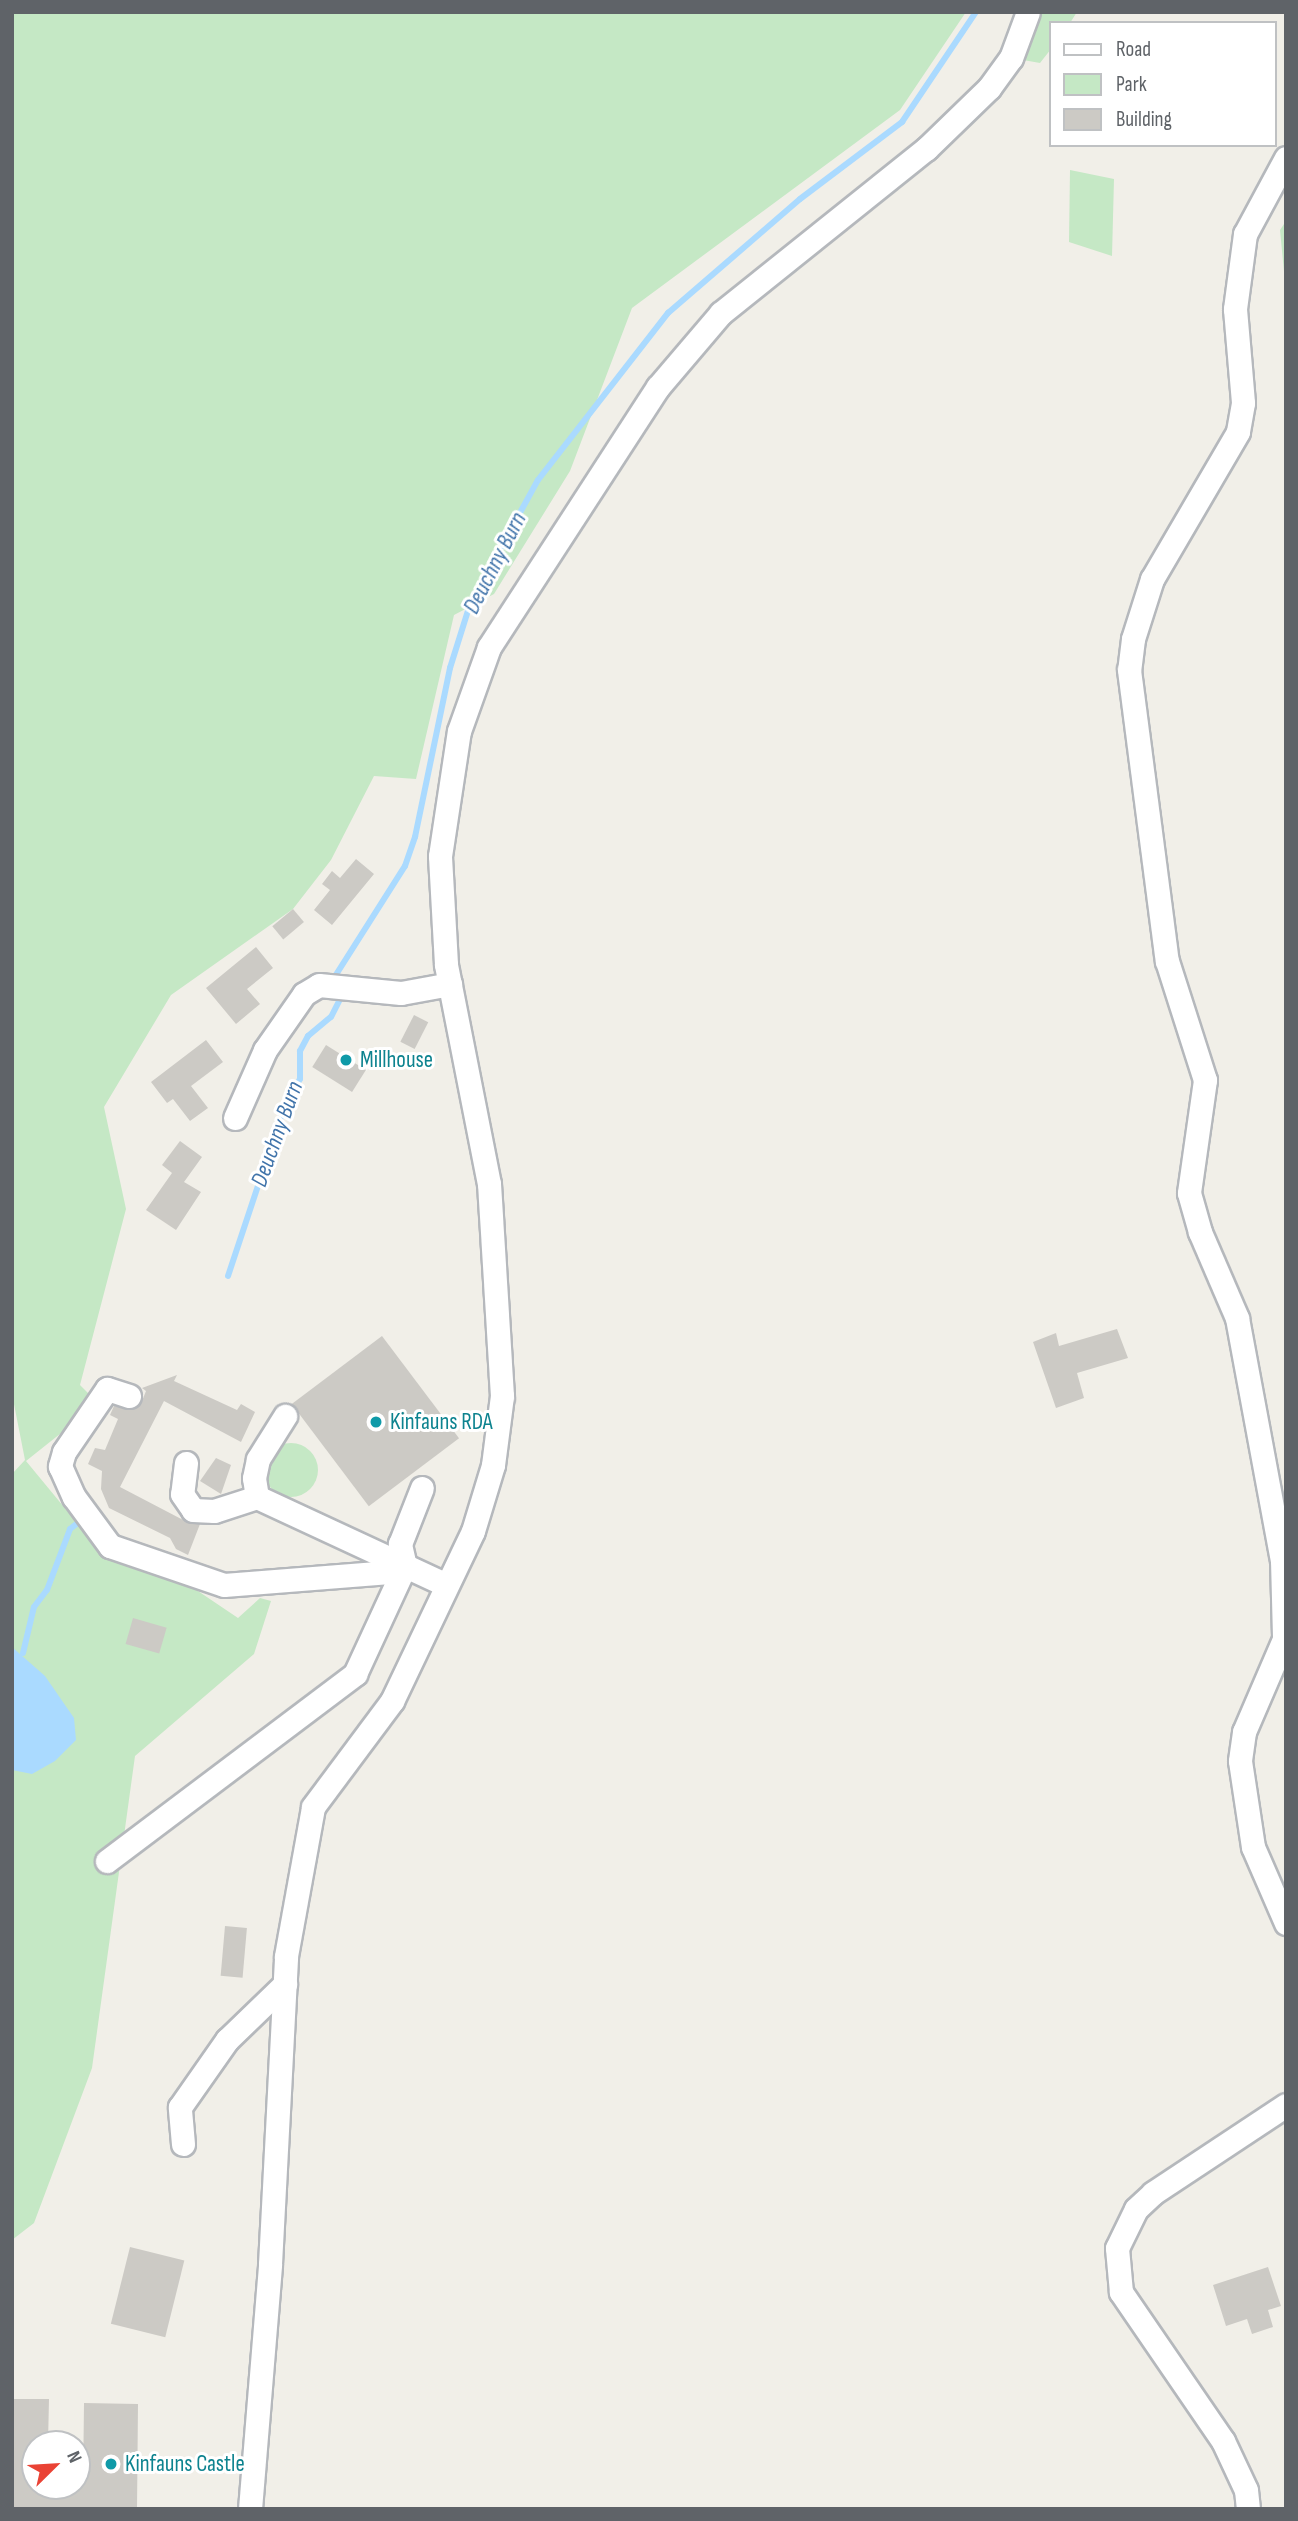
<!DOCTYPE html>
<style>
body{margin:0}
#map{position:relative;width:1298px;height:2521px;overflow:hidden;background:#f1efe8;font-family:"Sofia Sans Condensed",sans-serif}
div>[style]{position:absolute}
.green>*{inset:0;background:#c5e8c5}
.round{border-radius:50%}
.water>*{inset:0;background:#aadaff}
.stream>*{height:6px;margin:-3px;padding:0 3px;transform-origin:3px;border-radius:3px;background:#aadaff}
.building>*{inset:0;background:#cccac5;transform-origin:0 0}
.roads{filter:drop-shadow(2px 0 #b5b8bc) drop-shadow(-2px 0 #b5b8bc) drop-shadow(0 2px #b5b8bc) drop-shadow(0 -2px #b5b8bc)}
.minor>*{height:23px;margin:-11.5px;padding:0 11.5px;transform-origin:11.5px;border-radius:11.5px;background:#fff}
.dots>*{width:19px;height:19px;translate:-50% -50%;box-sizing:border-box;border:4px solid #fff;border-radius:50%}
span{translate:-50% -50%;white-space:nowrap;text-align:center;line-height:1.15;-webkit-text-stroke:6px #fff;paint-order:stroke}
.culture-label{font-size:23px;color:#0d838f}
.left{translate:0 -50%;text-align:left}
.water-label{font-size:24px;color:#4174aa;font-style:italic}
.frame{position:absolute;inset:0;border:14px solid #5f6368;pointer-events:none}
.legend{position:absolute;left:1049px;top:21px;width:228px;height:126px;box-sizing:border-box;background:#fff;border:2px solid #bfc1c3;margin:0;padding:9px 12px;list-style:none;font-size:21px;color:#5f6368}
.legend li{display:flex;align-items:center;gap:14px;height:35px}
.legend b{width:35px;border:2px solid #bfc1c3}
.north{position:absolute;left:21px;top:2430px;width:70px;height:70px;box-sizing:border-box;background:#fff;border:2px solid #bfc1c3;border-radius:50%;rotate:66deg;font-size:19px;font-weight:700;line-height:28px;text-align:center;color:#5f6368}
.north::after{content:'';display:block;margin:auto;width:24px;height:32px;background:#ea4335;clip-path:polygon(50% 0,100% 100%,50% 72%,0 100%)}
</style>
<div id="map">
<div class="green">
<i style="clip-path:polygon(12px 12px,966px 12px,900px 110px,632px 308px,570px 471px,494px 594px,454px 615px,416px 779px,374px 776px,331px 860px,293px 909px,171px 995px,104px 1107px,126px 1209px,80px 1385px,89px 1394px,85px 1414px,26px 1461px,106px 1558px,192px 1587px,238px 1618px,260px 1598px,271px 1601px,254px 1654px,135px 1756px,92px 2068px,34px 2223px,12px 2240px,12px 1474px,25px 1460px,12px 1394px)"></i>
<i style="clip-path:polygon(1023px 12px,1077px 12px,1070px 23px,1051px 23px,1051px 49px,1040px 63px,1011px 58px)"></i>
<i style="clip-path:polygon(1070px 170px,1114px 179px,1112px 256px,1069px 242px)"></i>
<i style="clip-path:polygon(1286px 221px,1286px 292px,1280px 230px)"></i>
<i class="round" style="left:264px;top:1443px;width:54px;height:54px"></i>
</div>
<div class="water">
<i style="clip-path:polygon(12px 1647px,45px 1676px,74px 1718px,76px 1740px,55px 1761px,32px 1774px,12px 1770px)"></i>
</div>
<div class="stream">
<i style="left:332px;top:981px;width:136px;rotate:-57.6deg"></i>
<i style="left:405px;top:866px;width:31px;rotate:-71deg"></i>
<i style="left:415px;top:837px;width:173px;rotate:-78.3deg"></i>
<i style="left:450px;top:668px;width:67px;rotate:-72.6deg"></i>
<i style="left:470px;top:604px;width:141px;rotate:-61.3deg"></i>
<i style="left:538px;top:480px;width:212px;rotate:-52.1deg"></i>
<i style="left:668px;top:313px;width:174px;rotate:-40.8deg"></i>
<i style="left:800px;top:199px;width:128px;rotate:-37deg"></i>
<i style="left:902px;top:122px;width:133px;rotate:-56.1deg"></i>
<i style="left:228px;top:1276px;width:171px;rotate:-71.6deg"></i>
<i style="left:282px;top:1114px;width:39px;rotate:-63deg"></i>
<i style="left:300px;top:1079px;width:28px;rotate:-90deg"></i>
<i style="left:300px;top:1051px;width:17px;rotate:-62deg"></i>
<i style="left:308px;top:1036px;width:30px;rotate:-40deg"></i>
<i style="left:331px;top:1017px;width:20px;rotate:-63deg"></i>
<i style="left:340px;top:999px;width:9px;rotate:-117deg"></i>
<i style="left:23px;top:1653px;width:47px;rotate:-76.6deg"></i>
<i style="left:34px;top:1607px;width:21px;rotate:-53deg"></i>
<i style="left:47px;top:1590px;width:65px;rotate:-69.3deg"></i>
<i style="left:70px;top:1529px;width:16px;rotate:-38deg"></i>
</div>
<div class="building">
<i style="clip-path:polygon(356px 859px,374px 874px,332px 925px,314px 910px,330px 890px,322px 884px,332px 871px,340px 878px)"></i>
<i style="left:293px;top:909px;width:17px;height:27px;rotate:50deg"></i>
<i style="clip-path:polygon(256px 947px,273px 968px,247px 989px,260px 1004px,236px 1024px,206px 988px)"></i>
<i style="left:414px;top:1015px;width:16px;height:30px;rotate:27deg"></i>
<i style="clip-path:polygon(206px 1040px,223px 1062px,191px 1086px,208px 1108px,190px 1121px,173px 1099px,167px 1103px,151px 1082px)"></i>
<i style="left:326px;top:1045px;width:47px;height:26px;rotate:32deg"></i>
<i style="clip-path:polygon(180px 1141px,202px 1157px,184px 1182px,201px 1192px,176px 1230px,146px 1210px,172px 1173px,162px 1165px)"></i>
<i style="clip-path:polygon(1117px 1329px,1128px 1358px,1077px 1373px,1084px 1398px,1056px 1408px,1033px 1342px,1056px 1333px,1059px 1346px)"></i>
<i style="left:382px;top:1336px;width:128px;height:113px;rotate:53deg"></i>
<i style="clip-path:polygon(177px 1375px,174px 1381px,237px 1410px,241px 1404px,255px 1412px,241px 1442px,164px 1401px,120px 1487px,187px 1522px,200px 1524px,188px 1555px,176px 1549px,170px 1538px,109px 1508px,101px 1489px,102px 1471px,88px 1464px,95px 1448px,105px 1450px,118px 1419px,110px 1415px,114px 1406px,133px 1409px,142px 1401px,146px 1391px,142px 1388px)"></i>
<i style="clip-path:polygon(216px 1458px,231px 1465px,221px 1494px,200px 1481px)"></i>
<i style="left:133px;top:1618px;width:35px;height:27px;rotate:16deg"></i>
<i style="left:225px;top:1926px;width:22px;height:50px;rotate:5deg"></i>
<i style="left:130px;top:2247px;width:56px;height:79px;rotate:14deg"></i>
<i style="clip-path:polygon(1268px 2267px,1281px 2306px,1268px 2310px,1273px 2327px,1252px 2334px,1247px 2319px,1226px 2326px,1213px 2285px)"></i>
<i style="clip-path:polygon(12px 2399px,49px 2399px,48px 2444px,35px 2444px,35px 2486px,83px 2484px,84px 2403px,138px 2404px,137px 2509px,12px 2509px)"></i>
</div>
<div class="roads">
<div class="minor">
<i style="left:1286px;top:158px;width:86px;rotate:118.3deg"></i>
<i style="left:1245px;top:234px;width:76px;rotate:97.6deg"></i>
<i style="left:1235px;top:309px;width:94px;rotate:85.1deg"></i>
<i style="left:1243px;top:403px;width:29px;rotate:100deg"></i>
<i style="left:1238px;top:432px;width:170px;rotate:120.3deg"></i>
<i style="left:1152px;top:579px;width:63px;rotate:107.6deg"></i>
<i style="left:1133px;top:639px;width:31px;rotate:97deg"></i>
<i style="left:1129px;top:670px;width:293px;rotate:82.6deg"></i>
<i style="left:1167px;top:961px;width:125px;rotate:72.3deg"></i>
<i style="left:1205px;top:1080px;width:114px;rotate:98.1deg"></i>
<i style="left:1189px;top:1193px;width:41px;rotate:74.2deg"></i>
<i style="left:1200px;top:1232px;width:94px;rotate:66.7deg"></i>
<i style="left:1237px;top:1318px;width:246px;rotate:79.5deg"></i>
<i style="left:1282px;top:1560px;width:79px;rotate:88.5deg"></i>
<i style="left:1284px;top:1639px;width:101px;rotate:113.3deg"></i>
<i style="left:1244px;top:1732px;width:29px;rotate:98deg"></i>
<i style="left:1240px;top:1761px;width:87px;rotate:81.4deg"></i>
<i style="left:1253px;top:1847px;width:83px;rotate:66.5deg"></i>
<i style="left:235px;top:1118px;width:74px;rotate:-66.2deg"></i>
<i style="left:265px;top:1050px;width:68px;rotate:-55.1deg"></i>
<i style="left:304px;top:994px;width:17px;rotate:-31deg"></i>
<i style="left:319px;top:985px;width:82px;rotate:5.6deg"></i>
<i style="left:401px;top:993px;width:50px;rotate:-10.4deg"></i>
<i style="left:129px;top:1396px;width:23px;rotate:-162deg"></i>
<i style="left:107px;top:1389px;width:76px;rotate:124.3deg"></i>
<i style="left:64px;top:1452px;width:15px;rotate:106deg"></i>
<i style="left:60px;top:1466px;width:34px;rotate:66deg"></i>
<i style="left:74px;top:1497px;width:61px;rotate:53.7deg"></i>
<i style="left:110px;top:1546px;width:120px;rotate:18.9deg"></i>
<i style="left:224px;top:1585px;width:166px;rotate:-4.5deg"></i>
<i style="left:389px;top:1572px;width:13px;rotate:-48deg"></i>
<i style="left:186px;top:1463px;width:31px;rotate:97deg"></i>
<i style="left:182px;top:1494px;width:19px;rotate:55deg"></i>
<i style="left:193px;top:1510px;width:21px;rotate:3deg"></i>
<i style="left:214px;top:1511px;width:45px;rotate:-18deg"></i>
<i style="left:257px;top:1497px;width:209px;rotate:24.9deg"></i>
<i style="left:257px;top:1497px;width:19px;rotate:-99deg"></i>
<i style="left:254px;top:1478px;width:19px;rotate:-78deg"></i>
<i style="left:258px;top:1459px;width:51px;rotate:-57.9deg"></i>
<i style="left:107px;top:1861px;width:311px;rotate:-37deg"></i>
<i style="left:355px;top:1674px;width:119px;rotate:-65.2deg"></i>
<i style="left:405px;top:1566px;width:23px;rotate:-103deg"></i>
<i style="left:400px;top:1544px;width:60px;rotate:-68.6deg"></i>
<i style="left:183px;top:2144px;width:37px;rotate:-95deg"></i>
<i style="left:180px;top:2107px;width:82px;rotate:-55deg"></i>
<i style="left:227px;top:2040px;width:81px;rotate:-44deg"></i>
<i style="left:250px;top:2509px;width:246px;rotate:-85.3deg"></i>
<i style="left:270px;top:2264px;width:308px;rotate:-87deg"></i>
<i style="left:286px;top:1956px;width:151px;rotate:-79.7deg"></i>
<i style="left:313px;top:1807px;width:132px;rotate:-53.3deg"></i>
<i style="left:392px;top:1701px;width:188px;rotate:-64.5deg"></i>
<i style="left:473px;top:1531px;width:69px;rotate:-73.1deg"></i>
<i style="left:493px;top:1465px;width:70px;rotate:-82.6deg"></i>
<i style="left:502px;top:1396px;width:212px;rotate:-93.5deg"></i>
<i style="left:489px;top:1184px;width:224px;rotate:-101.1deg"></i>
<i style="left:446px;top:964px;width:108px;rotate:-93.2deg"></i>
<i style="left:440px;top:856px;width:126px;rotate:-81.4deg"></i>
<i style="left:459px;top:731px;width:89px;rotate:-70.3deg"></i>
<i style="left:489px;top:647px;width:310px;rotate:-57deg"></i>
<i style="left:658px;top:387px;width:97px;rotate:-49.6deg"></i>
<i style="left:721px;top:313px;width:263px;rotate:-38.7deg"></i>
<i style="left:926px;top:149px;width:88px;rotate:-44.1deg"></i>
<i style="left:989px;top:88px;width:37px;rotate:-54deg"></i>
<i style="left:1011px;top:58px;width:49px;rotate:-69.7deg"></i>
<i style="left:1248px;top:2509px;width:19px;rotate:-96deg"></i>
<i style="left:1246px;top:2490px;width:54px;rotate:-115.1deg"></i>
<i style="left:1223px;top:2441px;width:181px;rotate:-124.4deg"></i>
<i style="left:1121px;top:2292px;width:44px;rotate:-95.2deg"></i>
<i style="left:1117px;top:2248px;width:43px;rotate:-64deg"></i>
<i style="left:1136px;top:2209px;width:23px;rotate:-43deg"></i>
<i style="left:1153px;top:2193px;width:159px;rotate:-33.5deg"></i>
</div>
</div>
<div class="dots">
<i style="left:346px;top:1060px;background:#0f9aa8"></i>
<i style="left:376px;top:1422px;background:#0f9aa8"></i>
<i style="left:111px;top:2464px;background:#0f9aa8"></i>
</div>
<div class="culture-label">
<span class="left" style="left:360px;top:1060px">Millhouse</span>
<span class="left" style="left:390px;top:1422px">Kinfauns RDA</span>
<span class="left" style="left:125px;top:2464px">Kinfauns Castle</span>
</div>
<div class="water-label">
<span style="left:495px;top:563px;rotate:-63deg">Deuchny Burn</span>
<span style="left:277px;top:1134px;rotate:-70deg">Deuchny Burn</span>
</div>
<div class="frame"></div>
<ul class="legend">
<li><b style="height:9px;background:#fff"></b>Road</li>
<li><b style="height:19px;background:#c5e8c5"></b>Park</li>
<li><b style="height:19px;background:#cccac5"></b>Building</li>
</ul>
<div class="north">N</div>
</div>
